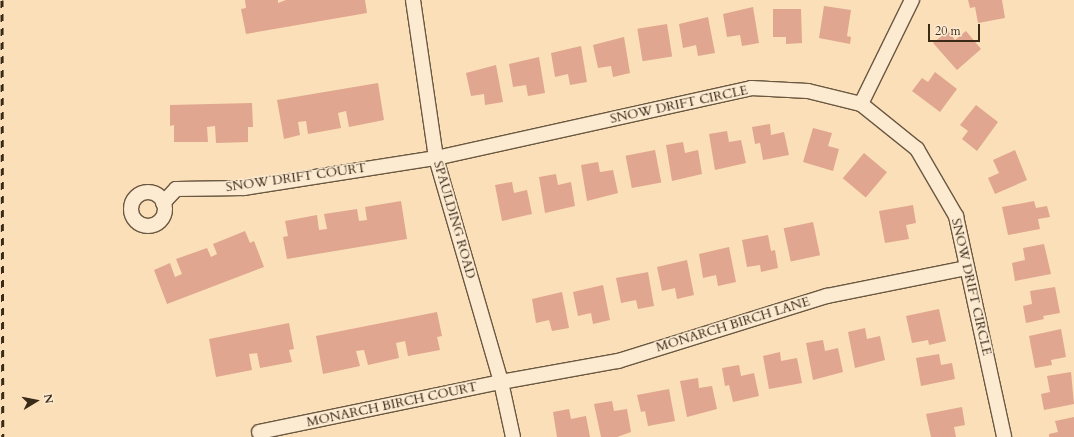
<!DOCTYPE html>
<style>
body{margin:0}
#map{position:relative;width:1074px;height:437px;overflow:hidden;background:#fbdfb8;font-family:Cardo,serif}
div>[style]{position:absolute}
.building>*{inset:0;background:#e0a68f;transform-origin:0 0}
.roads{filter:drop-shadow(1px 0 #6a5841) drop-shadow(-1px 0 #6a5841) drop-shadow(0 1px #6a5841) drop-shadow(0 -1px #6a5841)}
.minor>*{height:14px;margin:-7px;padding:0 7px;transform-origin:7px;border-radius:7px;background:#fcead1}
.minor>.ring{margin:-7px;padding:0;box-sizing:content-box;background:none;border:14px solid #fcead1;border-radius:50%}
.rail>*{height:3px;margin-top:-1.5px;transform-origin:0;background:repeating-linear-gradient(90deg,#3a2b19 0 7px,transparent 0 14px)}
span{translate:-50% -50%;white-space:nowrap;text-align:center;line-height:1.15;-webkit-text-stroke:3px #fcead1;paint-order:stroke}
.street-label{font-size:13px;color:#3a2b19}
.north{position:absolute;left:16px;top:381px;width:40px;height:40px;-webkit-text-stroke:3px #fcead1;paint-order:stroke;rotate:80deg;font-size:11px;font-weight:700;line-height:16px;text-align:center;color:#3a2b19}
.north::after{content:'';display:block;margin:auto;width:14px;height:18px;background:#3a2b19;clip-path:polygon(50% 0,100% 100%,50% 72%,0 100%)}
.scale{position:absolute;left:928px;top:24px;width:52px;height:18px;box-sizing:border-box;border:2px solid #3a2b19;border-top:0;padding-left:5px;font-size:12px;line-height:14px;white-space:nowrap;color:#3a2b19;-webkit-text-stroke:3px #fcead1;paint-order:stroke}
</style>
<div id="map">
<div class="building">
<i style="clip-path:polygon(245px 0,278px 0,278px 3px,286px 0,365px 0,367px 13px,246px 34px,241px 9px,246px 8px)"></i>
<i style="clip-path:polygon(968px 0,1002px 0,1005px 18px,978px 23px,975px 7px,970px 8px)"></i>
<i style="clip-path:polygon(824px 6px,851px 10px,847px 36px,851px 37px,850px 44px,819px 38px)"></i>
<i style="clip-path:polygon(753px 7px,759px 43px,742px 46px,740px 35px,727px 37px,723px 14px)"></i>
<i style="clip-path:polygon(773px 9px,801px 9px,802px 43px,786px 44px,786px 37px,773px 37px)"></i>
<i style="clip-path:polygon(708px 17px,715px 53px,698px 56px,696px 45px,683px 48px,679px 24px)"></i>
<i style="left:667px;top:24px;width:33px;height:30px;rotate:81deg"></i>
<i style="clip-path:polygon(948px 31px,955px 40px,966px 31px,981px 49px,957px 70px,933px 43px)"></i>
<i style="clip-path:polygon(624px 37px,630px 73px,613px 77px,611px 66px,598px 68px,593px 45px)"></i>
<i style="clip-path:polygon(581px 46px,587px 82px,570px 85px,568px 74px,555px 77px,551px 53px)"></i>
<i style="clip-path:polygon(539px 57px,545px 93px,528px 96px,526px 85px,513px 87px,509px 64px)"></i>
<i style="clip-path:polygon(496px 65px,503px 102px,485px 105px,484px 94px,471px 96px,466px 73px)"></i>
<i style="clip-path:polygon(935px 72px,957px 89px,940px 112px,912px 91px,922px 78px,928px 82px)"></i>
<i style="clip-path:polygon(378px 83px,384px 120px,349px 127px,346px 111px,338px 113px,341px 128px,308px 134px,306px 121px,298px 122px,300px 135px,284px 139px,277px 100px)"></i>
<i style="clip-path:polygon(252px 103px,253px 127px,248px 127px,248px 142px,216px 143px,215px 126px,207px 127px,208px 142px,174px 142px,174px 125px,170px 126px,170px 105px)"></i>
<i style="clip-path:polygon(976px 105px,998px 122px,977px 151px,962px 139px,968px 131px,960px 125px)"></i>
<i style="clip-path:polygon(770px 124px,771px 135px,784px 132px,789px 155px,763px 160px,760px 143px,755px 144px,752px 127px)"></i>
<i style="clip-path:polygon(813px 128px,832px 133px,828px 146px,839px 149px,833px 171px,803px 162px)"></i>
<i style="clip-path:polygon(727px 131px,729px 142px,741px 140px,746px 163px,715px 170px,709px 134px)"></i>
<i style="clip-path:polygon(683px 142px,685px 153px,698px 150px,702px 174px,672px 181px,666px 145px)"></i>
<i style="left:655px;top:150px;width:33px;height:30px;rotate:79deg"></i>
<i style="clip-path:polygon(1015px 150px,1027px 180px,995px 194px,988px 178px,999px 173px,993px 160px)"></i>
<i style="left:864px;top:153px;width:30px;height:33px;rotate:40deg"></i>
<i style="clip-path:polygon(598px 162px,600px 172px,613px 170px,618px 193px,587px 201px,581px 165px)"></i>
<i style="clip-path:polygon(556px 174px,558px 185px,571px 182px,575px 206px,545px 213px,539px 177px)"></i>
<i style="clip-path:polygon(512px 182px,514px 193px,527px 190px,532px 214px,502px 221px,495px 185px)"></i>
<i style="clip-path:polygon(401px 201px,407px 239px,287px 259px,283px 237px,288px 236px,285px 221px,317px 215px,319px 230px,327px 229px,324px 214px,357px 209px,359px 221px,367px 220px,365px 207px)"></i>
<i style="clip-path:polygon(1034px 201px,1036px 208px,1047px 206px,1050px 217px,1038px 219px,1040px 229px,1008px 235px,1002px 207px)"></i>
<i style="clip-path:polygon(913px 205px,916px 223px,906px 225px,909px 239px,885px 243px,879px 211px)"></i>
<i style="left:813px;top:222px;width:34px;height:30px;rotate:78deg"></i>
<i style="clip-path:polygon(245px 231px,250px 243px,254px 241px,264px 267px,167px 304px,154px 270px,170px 263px,175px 277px,182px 274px,176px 259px,207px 248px,211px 257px,217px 254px,213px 244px)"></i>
<i style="clip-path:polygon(768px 235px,771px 251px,775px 250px,778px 268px,761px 272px,760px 265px,747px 267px,742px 240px)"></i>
<i style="clip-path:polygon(1044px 244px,1051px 274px,1015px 281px,1012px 263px,1025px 260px,1023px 248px)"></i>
<i style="clip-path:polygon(729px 247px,736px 282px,718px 286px,716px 275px,703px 278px,699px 254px)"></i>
<i style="clip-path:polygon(687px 260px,694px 295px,677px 299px,675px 288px,662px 291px,657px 267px)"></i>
<i style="clip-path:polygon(648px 272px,654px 306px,638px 309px,636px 300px,621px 303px,616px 278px)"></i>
<i style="clip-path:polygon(603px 285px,610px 320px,593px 324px,591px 313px,578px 316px,573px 292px)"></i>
<i style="clip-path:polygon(1055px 287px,1060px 313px,1043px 316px,1044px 319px,1026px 323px,1023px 306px,1032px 304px,1030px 291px)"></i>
<i style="clip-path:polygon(562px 292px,569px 328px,552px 331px,549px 320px,536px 323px,532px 299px)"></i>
<i style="clip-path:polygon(939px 309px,946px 341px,929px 345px,928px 340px,912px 343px,906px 316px)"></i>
<i style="clip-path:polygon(437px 312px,442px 336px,437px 337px,440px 350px,408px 356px,405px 341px,396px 343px,399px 358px,368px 365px,364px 350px,356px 351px,360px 366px,323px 374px,316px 336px)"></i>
<i style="clip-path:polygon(289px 323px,294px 349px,289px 350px,292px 362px,260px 368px,257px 353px,249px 354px,252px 370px,216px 377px,209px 339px)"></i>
<i style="clip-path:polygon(865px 328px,867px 339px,880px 336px,885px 360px,855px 368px,848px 332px)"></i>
<i style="clip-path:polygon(1061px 329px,1066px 357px,1051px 360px,1052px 365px,1035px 368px,1029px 336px)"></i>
<i style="clip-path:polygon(823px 340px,825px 351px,838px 348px,843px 372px,813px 380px,806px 343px)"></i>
<i style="clip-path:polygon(780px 352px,781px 361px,797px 358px,802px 383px,769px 389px,763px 356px)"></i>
<i style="clip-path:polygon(939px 354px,941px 365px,952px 363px,955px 379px,921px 386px,916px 358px)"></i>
<i style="clip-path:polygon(739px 365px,741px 376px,754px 373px,759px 396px,733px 402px,729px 385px,725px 386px,722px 368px)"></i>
<i style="clip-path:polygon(1071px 372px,1074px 404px,1044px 410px,1041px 394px,1050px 392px,1047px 376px)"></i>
<i style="clip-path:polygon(698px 378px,699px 388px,712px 386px,717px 409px,687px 417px,680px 381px)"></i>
<i style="clip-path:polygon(669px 389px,675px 421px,648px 426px,645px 411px,641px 412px,637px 395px)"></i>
<i style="clip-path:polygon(612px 401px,614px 411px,627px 409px,631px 432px,617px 437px,601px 437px,594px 404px)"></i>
<i style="clip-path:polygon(962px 407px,965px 425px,954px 427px,956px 437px,931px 437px,926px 414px)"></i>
<i style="clip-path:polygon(569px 409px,571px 419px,586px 416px,590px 437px,557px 437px,553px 412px)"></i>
<i style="clip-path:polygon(1074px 417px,1074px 437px,1049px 437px,1049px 434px,1058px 432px,1055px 421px)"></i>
</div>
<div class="roads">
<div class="minor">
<i style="left:413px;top:0;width:160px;rotate:81.7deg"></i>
<i style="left:436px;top:158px;width:233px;rotate:73.8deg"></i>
<i style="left:501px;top:382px;width:56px;rotate:77.7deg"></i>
<i style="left:861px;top:104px;width:116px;rotate:-63.9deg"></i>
<i class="ring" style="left:131px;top:192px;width:20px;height:20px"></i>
<i style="left:163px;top:203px;width:19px;rotate:-47deg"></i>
<i style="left:176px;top:189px;width:68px;rotate:-0.8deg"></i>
<i style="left:244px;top:188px;width:194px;rotate:-8.9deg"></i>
<i style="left:436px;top:158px;width:323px;rotate:-12.5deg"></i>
<i style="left:751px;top:88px;width:57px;rotate:3deg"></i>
<i style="left:808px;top:91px;width:55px;rotate:13.8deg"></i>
<i style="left:861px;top:104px;width:72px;rotate:38.8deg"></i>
<i style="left:917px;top:149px;width:78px;rotate:59.8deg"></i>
<i style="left:956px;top:216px;width:226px;rotate:77.7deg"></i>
<i style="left:259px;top:432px;width:247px;rotate:-11.7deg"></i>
<i style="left:501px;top:382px;width:119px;rotate:-10.2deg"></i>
<i style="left:618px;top:361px;width:219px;rotate:-17.3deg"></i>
<i style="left:827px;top:296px;width:142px;rotate:-11.4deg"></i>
</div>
</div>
<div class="rail">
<i style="left:2px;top:0;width:437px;rotate:89.9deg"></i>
</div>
<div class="street-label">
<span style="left:679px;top:105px;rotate:-12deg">SNOW DRIFT CIRCLE</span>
<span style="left:296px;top:178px;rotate:-8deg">SNOW DRIFT COURT</span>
<span style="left:454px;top:220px;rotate:74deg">SPAULDING ROAD</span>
<span style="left:971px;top:287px;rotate:77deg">SNOW DRIFT CIRCLE</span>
<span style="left:733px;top:325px;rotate:-17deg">MONARCH BIRCH LANE</span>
<span style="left:392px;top:405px;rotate:-12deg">MONARCH BIRCH COURT</span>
</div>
<div class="north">N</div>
<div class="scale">20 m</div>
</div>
